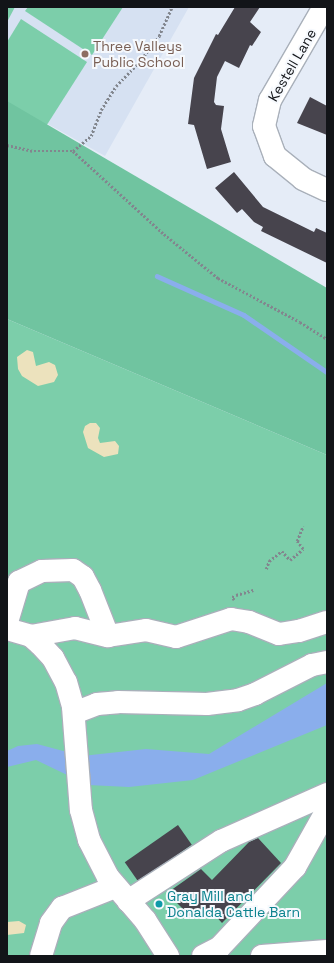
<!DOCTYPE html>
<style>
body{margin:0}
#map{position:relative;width:334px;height:963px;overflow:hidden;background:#e5ecf7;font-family:"Space Grotesk",sans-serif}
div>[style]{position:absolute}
.built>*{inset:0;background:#d6e1f2}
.green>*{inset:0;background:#7cceaa}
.forest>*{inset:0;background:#70c4a0}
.sand>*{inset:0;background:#ece2bd}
.water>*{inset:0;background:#8aaeec}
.stream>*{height:4.5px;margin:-2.25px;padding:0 2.25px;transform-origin:2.25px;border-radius:2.25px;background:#8aaeec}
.building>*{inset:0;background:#47444d;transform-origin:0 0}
.path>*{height:2.5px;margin-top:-1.25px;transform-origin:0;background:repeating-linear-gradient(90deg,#82868e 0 2px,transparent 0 4px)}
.roads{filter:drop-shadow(1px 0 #a9b0ba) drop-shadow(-1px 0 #a9b0ba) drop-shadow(0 1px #a9b0ba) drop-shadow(0 -1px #a9b0ba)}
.minor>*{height:22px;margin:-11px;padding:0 11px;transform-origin:11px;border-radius:11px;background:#fff}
.dots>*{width:11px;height:11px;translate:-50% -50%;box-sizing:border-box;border:2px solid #f6f9fd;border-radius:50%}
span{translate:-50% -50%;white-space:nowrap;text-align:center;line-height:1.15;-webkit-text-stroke:4px #f6f9fd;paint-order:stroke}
.education-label{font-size:14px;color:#785e54}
.left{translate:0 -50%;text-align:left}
.street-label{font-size:14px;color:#121418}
.culture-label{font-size:14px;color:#0d838f}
.frame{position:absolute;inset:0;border:8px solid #121418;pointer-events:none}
</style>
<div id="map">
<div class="built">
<i style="clip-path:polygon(7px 7px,189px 7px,105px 156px,7px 101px)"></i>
</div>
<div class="green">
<i style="clip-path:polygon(7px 7px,15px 7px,7px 22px)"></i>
<i style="clip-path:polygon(28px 7px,123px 7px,92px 55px,25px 11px)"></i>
<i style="clip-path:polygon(21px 19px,87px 62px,43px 131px,7px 108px,7px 42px)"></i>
<i style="clip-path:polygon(7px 319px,327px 455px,327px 956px,7px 956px)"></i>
</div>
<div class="forest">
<i style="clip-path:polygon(7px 101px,327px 288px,327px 455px,7px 319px)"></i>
</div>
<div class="sand">
<i style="clip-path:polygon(27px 350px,33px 352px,36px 366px,49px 362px,55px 365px,58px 375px,54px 382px,38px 386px,22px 376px,18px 369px,17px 357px)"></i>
<i style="clip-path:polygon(90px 423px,96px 423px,100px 428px,98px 438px,100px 443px,115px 441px,119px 446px,118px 454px,104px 457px,88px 448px,83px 432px,85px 426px)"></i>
<i style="clip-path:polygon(19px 921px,26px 925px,24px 933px,7px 935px,7px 922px)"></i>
</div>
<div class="water">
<i style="clip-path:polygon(327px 683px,327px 725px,193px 780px,129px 787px,88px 785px,36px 760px,7px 767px,7px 751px,18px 746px,37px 744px,82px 756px,146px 749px,209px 754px)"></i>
</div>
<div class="stream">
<i style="left:157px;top:276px;width:95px;rotate:24.1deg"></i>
<i style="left:244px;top:315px;width:101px;rotate:34.5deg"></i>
</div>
<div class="building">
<i style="clip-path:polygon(235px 7px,260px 7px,250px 22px,261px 32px,252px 46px,250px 45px,239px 68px,225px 61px,217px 77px,214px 102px,216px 105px,224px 106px,221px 129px,231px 162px,207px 169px,194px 125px,188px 124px,194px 78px,216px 34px,218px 35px)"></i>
<i style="clip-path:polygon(310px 97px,327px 106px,327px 135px,297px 123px)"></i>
<i style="clip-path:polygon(234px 172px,263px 207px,314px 232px,316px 228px,327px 233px,327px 263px,261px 231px,263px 227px,254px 222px,242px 209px,237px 213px,215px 188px)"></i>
<i style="left:178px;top:825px;width:24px;height:65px;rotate:55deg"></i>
<i style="clip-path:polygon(258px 838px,281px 863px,222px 923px,213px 913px,210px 916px,207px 914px,193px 919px,167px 893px,201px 869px,212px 880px,249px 842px)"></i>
</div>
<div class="path">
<i style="left:7px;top:145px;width:28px;rotate:13deg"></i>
<i style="left:34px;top:151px;width:39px"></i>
<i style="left:73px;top:151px;width:23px;rotate:-40deg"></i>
<i style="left:91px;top:136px;width:28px;rotate:-69deg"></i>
<i style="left:101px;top:110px;width:28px;rotate:-58deg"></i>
<i style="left:116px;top:86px;width:33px;rotate:-46deg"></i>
<i style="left:139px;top:62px;width:33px;rotate:-52deg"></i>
<i style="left:159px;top:36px;width:32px;rotate:-66deg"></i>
<i style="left:73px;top:151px;width:123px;rotate:42.4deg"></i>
<i style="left:164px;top:234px;width:70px;rotate:39.2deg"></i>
<i style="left:218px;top:278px;width:93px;rotate:28.2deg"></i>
<i style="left:300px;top:322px;width:32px;rotate:32deg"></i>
<i style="left:266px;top:569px;width:9px;rotate:-69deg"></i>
<i style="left:269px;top:561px;width:16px;rotate:-38deg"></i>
<i style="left:282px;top:551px;width:12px;rotate:48deg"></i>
<i style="left:290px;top:560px;width:17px;rotate:-40deg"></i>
<i style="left:303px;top:549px;width:10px;rotate:-127deg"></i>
<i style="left:297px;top:541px;width:16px;rotate:-68deg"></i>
<i style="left:234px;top:600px;width:4px;rotate:-124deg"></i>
<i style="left:232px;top:597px;width:4px;rotate:-27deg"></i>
<i style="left:236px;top:595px;width:18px;rotate:-16deg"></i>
</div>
<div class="roads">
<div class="minor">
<i style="left:324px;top:7px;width:108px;rotate:120.1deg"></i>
<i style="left:270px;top:100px;width:27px;rotate:103deg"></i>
<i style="left:264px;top:126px;width:32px;rotate:70deg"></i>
<i style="left:275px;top:156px;width:36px;rotate:39deg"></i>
<i style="left:303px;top:179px;width:26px;rotate:25deg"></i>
<i style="left:7px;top:622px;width:42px;rotate:-73.3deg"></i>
<i style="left:19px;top:582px;width:25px;rotate:-26deg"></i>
<i style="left:42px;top:571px;width:31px;rotate:-2deg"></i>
<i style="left:73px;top:570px;width:12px;rotate:35deg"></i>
<i style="left:83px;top:577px;width:15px;rotate:62deg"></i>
<i style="left:90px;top:590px;width:49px;rotate:68.6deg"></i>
<i style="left:7px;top:629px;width:25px;rotate:16deg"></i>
<i style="left:31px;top:636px;width:12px;rotate:42deg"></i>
<i style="left:40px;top:644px;width:19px;rotate:47deg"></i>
<i style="left:53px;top:658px;width:27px;rotate:62deg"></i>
<i style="left:66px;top:682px;width:26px;rotate:74deg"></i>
<i style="left:73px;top:707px;width:103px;rotate:85.6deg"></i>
<i style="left:81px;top:810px;width:31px;rotate:75deg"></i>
<i style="left:89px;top:840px;width:42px;rotate:62.8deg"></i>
<i style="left:108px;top:877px;width:57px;rotate:49.3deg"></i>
<i style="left:145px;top:920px;width:43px;rotate:57.4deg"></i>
<i style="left:31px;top:636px;width:45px;rotate:-10.3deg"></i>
<i style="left:75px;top:628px;width:34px;rotate:14deg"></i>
<i style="left:108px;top:636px;width:38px;rotate:-9deg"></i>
<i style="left:146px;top:630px;width:31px;rotate:13deg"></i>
<i style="left:176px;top:637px;width:58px;rotate:-18.1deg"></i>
<i style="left:231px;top:619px;width:18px;rotate:9deg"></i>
<i style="left:249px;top:622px;width:32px;rotate:22deg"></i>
<i style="left:279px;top:634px;width:20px;rotate:-9deg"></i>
<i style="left:299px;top:631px;width:29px;rotate:-18deg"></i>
<i style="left:74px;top:713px;width:25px;rotate:-21deg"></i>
<i style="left:97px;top:704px;width:21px;rotate:-5deg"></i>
<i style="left:118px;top:702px;width:89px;rotate:1.3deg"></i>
<i style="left:207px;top:704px;width:31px;rotate:-7deg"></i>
<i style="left:238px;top:700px;width:18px;rotate:-19deg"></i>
<i style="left:255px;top:694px;width:64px;rotate:-27deg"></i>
<i style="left:312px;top:665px;width:15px;rotate:-11deg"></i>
<i style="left:128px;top:901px;width:111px;rotate:-32.8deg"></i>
<i style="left:221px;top:841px;width:116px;rotate:-23.9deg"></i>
<i style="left:41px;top:956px;width:34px;rotate:-73deg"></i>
<i style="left:51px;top:923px;width:19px;rotate:-54deg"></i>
<i style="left:62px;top:908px;width:57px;rotate:-21.6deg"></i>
<i style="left:203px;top:956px;width:18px;rotate:-27deg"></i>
<i style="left:219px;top:948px;width:111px;rotate:-46.8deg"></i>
<i style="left:295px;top:867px;width:65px;rotate:-60.7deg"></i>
<i style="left:262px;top:956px;width:65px;rotate:-4.4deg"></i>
</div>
</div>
<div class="dots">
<i style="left:85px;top:54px;background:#8d6e63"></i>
<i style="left:159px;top:904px;background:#0f9aa8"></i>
</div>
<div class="education-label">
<span class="left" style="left:93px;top:54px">Three Valleys<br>Public School</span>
</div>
<div class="street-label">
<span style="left:292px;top:65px;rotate:-60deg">Kestell Lane</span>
</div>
<div class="culture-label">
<span class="left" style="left:167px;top:904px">Gray Mill and<br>Donalda Cattle Barn</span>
</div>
<div class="frame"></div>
</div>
